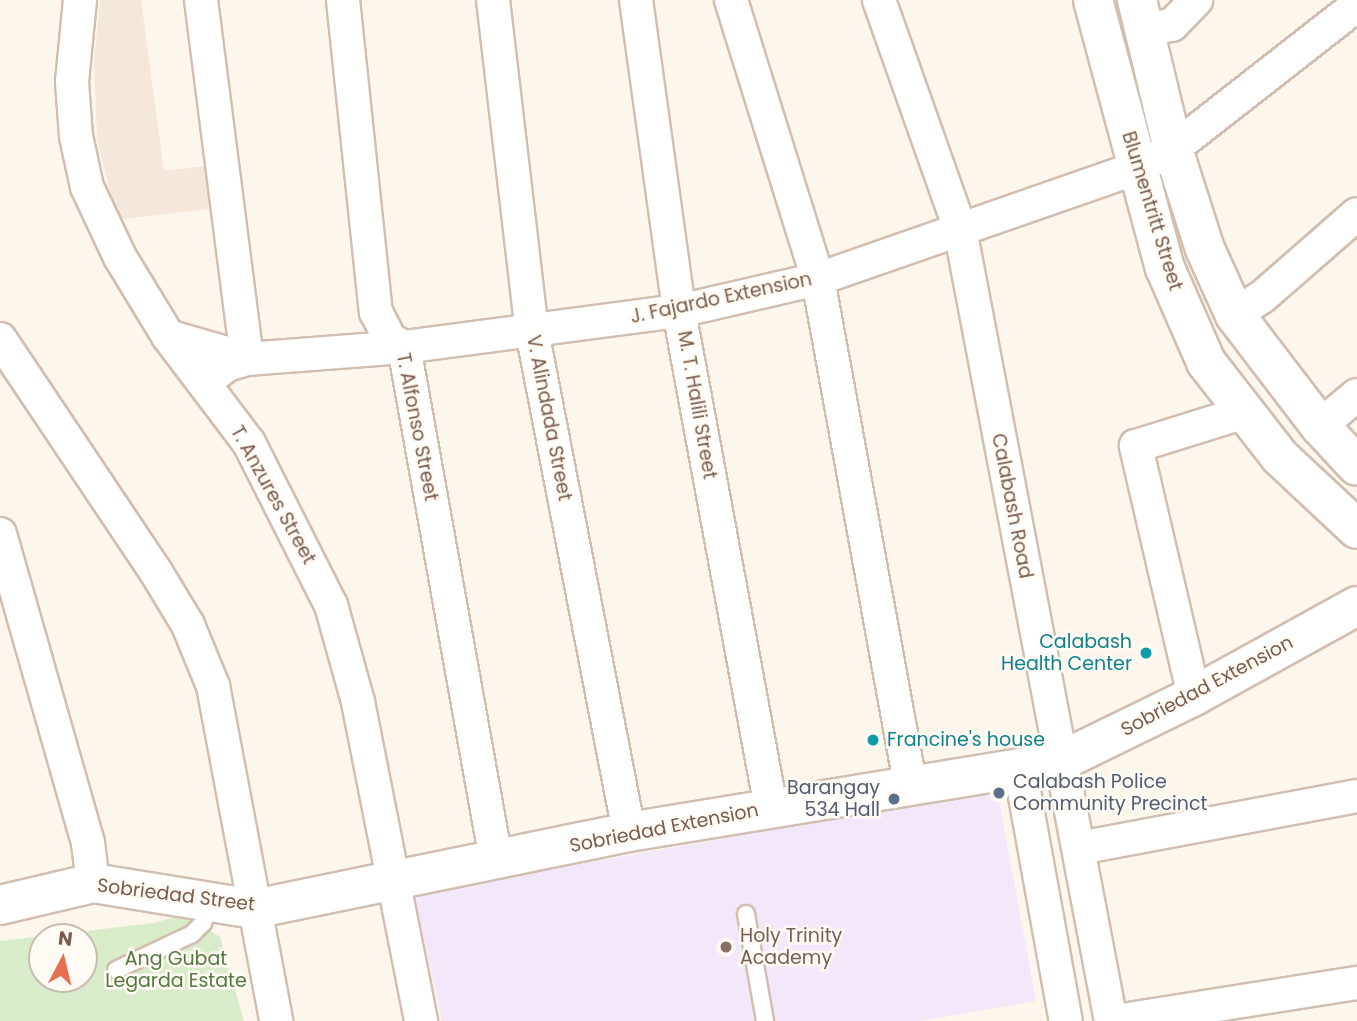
<!DOCTYPE html>
<style>
body{margin:0}
#map{position:relative;width:1357px;height:1021px;overflow:hidden;background:#fdf6ec;font-family:Poppins,sans-serif}
div>[style]{position:absolute}
.residential>*{inset:0;background:#f5e8da}
.education>*{inset:0;background:#f3e8fa}
.green>*{inset:0;background:#d8ecc9}
.roads{filter:drop-shadow(2px 0 #d1beb0) drop-shadow(-2px 0 #d1beb0) drop-shadow(0 2px #d1beb0) drop-shadow(0 -2px #d1beb0)}
.lane>*{height:16px;margin:-8px;padding:0 8px;transform-origin:8px;border-radius:8px;background:#fff}
.street>*{height:32px;margin:-16px;padding:0 16px;transform-origin:16px;border-radius:16px;background:#fff}
.secondary>*{height:38px;margin:-19px;padding:0 19px;transform-origin:19px;border-radius:19px;background:#fff}
.dots>*{width:19px;height:19px;translate:-50% -50%;box-sizing:border-box;border:4px solid #fffaf3;border-radius:50%}
span{translate:-50% -50%;white-space:nowrap;text-align:center;line-height:1.15;-webkit-text-stroke:5px #fffaf3;paint-order:stroke}
.street-label{font-size:19px;color:#7a5c4d}
.culture-label{font-size:19px;color:#0d838f}
.right{translate:-100% -50%;text-align:right}
.left{translate:0 -50%;text-align:left}
.service-label{font-size:19px;color:#4e5e75}
.education-label{font-size:19px;color:#785e54}
.park-label{font-size:19px;color:#537a41}
.north{position:absolute;left:28px;top:923px;width:70px;height:70px;box-sizing:border-box;background:#fffaf3;border:2px solid #cabbb1;border-radius:50%;rotate:7deg;font-size:19px;font-weight:700;line-height:28px;text-align:center;color:#7a5c4d}
.north::after{content:'';display:block;margin:auto;width:24px;height:32px;background:#e76f51;clip-path:polygon(50% 0,100% 100%,50% 72%,0 100%)}
</style>
<div id="map">
<div class="residential">
<i style="clip-path:polygon(100px 0,141px 0,164px 171px,210px 165px,216px 208px,117px 220px,97px 140px,94px 60px)"></i>
</div>
<div class="education">
<i style="clip-path:polygon(997px 790px,1036px 1001px,920px 1021px,442px 1021px,414px 893px)"></i>
</div>
<div class="green">
<i style="clip-path:polygon(evenodd,184px 914px,220px 937px,244px 1021px,0 1021px,0 941px,154px 923px,184px 914px,42px 937px,84px 937px,84px 979px,42px 979px,42px 937px)"></i>
</div>
<div class="roads">
<div class="lane">
<i style="left:746px;top:914px;width:109px;rotate:79.9deg"></i>
<i style="left:116px;top:970px;width:84px;rotate:-25.3deg"></i>
<i style="left:192px;top:934px;width:16px;rotate:-45deg"></i>
<i style="left:203px;top:923px;width:21px;rotate:-71deg"></i>
</div>
<div class="street">
<i style="left:80px;top:0;width:82px;rotate:95.6deg"></i>
<i style="left:72px;top:82px;width:54px;rotate:85.8deg"></i>
<i style="left:76px;top:136px;width:52px;rotate:77.8deg"></i>
<i style="left:87px;top:187px;width:77px;rotate:64.8deg"></i>
<i style="left:120px;top:257px;width:92px;rotate:58.7deg"></i>
<i style="left:168px;top:336px;width:134px;rotate:52.9deg"></i>
<i style="left:249px;top:443px;width:182px;rotate:63.2deg"></i>
<i style="left:331px;top:605px;width:101px;rotate:74.4deg"></i>
<i style="left:358px;top:702px;width:325px;rotate:78.8deg"></i>
<i style="left:343px;top:0;width:314px;rotate:84deg"></i>
<i style="left:376px;top:312px;width:30px;rotate:63deg"></i>
<i style="left:390px;top:339px;width:16px;rotate:30deg"></i>
<i style="left:404px;top:347px;width:521px;rotate:79.83deg"></i>
<i style="left:493px;top:0;width:333px;rotate:83.3deg"></i>
<i style="left:532px;top:331px;width:510px;rotate:79.04deg"></i>
<i style="left:636px;top:0;width:314px;rotate:82.1deg"></i>
<i style="left:679px;top:311px;width:505px;rotate:79.51deg"></i>
<i style="left:731px;top:0;width:292px;rotate:72.7deg"></i>
<i style="left:818px;top:279px;width:517px;rotate:79.65deg"></i>
<i style="left:879px;top:0;width:243px;rotate:70.5deg"></i>
<i style="left:960px;top:229px;width:806px;rotate:79.21deg"></i>
<i style="left:1146px;top:29px;width:26px;rotate:-9deg"></i>
<i style="left:1172px;top:25px;width:35px;rotate:-46deg"></i>
<i style="left:1235px;top:315px;width:32px;rotate:-34deg"></i>
<i style="left:1262px;top:297px;width:126px;rotate:-41.1deg"></i>
<i style="left:168px;top:336px;width:82px;rotate:16.2deg"></i>
<i style="left:247px;top:359px;width:362px;rotate:-97.3deg"></i>
<i style="left:0;top:339px;width:280px;rotate:56.2deg"></i>
<i style="left:156px;top:572px;width:62px;rotate:58.9deg"></i>
<i style="left:188px;top:625px;width:66px;rotate:67.7deg"></i>
<i style="left:213px;top:686px;width:341px;rotate:79.3deg"></i>
<i style="left:204px;top:383px;width:29px;rotate:-38deg"></i>
<i style="left:227px;top:365px;width:21px;rotate:-17deg"></i>
<i style="left:247px;top:359px;width:157px;rotate:-4.4deg"></i>
<i style="left:404px;top:347px;width:277px;rotate:-7.5deg"></i>
<i style="left:679px;top:311px;width:143px;rotate:-13deg"></i>
<i style="left:818px;top:279px;width:338px;rotate:-19.2deg"></i>
<i style="left:1137px;top:168px;width:41px;rotate:-27.8deg"></i>
<i style="left:1173px;top:149px;width:234px;rotate:-38deg"></i>
<i style="left:1320px;top:426px;width:48px;rotate:-40deg"></i>
<i style="left:0;top:534px;width:321px;rotate:74.1deg"></i>
<i style="left:88px;top:843px;width:40px;rotate:82.9deg"></i>
<i style="left:1194px;top:696px;width:257px;rotate:-103.1deg"></i>
<i style="left:1136px;top:446px;width:111px;rotate:-17.3deg"></i>
<i style="left:1020px;top:769px;width:256px;rotate:79.7deg"></i>
<i style="left:1079px;top:848px;width:283px;rotate:-10.6deg"></i>
<i style="left:1116px;top:1021px;width:244px;rotate:-9deg"></i>
</div>
<div class="secondary">
<i style="left:1093px;top:0;width:278px;rotate:75deg"></i>
<i style="left:1165px;top:268px;width:103px;rotate:66.4deg"></i>
<i style="left:1206px;top:362px;width:120px;rotate:52.1deg"></i>
<i style="left:1280px;top:457px;width:105px;rotate:43.1deg"></i>
<i style="left:1137px;top:0;width:153px;rotate:76.4deg"></i>
<i style="left:1173px;top:149px;width:105px;rotate:72.3deg"></i>
<i style="left:1205px;top:249px;width:72px;rotate:65.6deg"></i>
<i style="left:1235px;top:315px;width:140px;rotate:52.6deg"></i>
<i style="left:1320px;top:426px;width:54px;rotate:47.2deg"></i>
<i style="left:0;top:905px;width:96px;rotate:-13.3deg"></i>
<i style="left:93px;top:883px;width:163px;rotate:9.2deg"></i>
<i style="left:254px;top:909px;width:383px;rotate:-11.6deg"></i>
<i style="left:629px;top:832px;width:438px;rotate:-9.3deg"></i>
<i style="left:1061px;top:761px;width:148px;rotate:-26deg"></i>
<i style="left:1194px;top:696px;width:186px;rotate:-28.9deg"></i>
</div>
</div>
<div class="dots">
<i style="left:1146px;top:653px;background:#0f9aa8"></i>
<i style="left:873px;top:740px;background:#0f9aa8"></i>
<i style="left:999px;top:793px;background:#5c6f8a"></i>
<i style="left:894px;top:799px;background:#5c6f8a"></i>
<i style="left:726px;top:947px;background:#8d6e63"></i>
</div>
<div class="street-label">
<span style="left:1152px;top:211px;rotate:73deg">Blumentritt Street</span>
<span style="left:721px;top:298px;rotate:-12deg">J. Fajardo Extension</span>
<span style="left:697px;top:405px;rotate:80deg">M. T. Halili Street</span>
<span style="left:549px;top:418px;rotate:79deg">V. Alindada Street</span>
<span style="left:417px;top:427px;rotate:79deg">T. Alfonso Street</span>
<span style="left:273px;top:495px;rotate:61deg">T. Anzures Street</span>
<span style="left:1012px;top:506px;rotate:79deg">Calabash Road</span>
<span style="left:1207px;top:686px;rotate:-28deg">Sobriedad Extension</span>
<span style="left:664px;top:828px;rotate:-11deg">Sobriedad Extension</span>
<span style="left:176px;top:895px;rotate:7deg">Sobriedad Street</span>
</div>
<div class="culture-label">
<span class="right" style="left:1132px;top:653px">Calabash<br>Health Center</span>
<span class="left" style="left:887px;top:740px">Francine's house</span>
</div>
<div class="service-label">
<span class="left" style="left:1013px;top:793px">Calabash Police<br>Community Precinct</span>
<span class="right" style="left:880px;top:799px">Barangay<br>534 Hall</span>
</div>
<div class="education-label">
<span class="left" style="left:740px;top:947px">Holy Trinity<br>Academy</span>
</div>
<div class="park-label">
<span style="left:176px;top:970px">Ang Gubat<br>Legarda Estate</span>
</div>
<div class="north">N</div>
</div>
